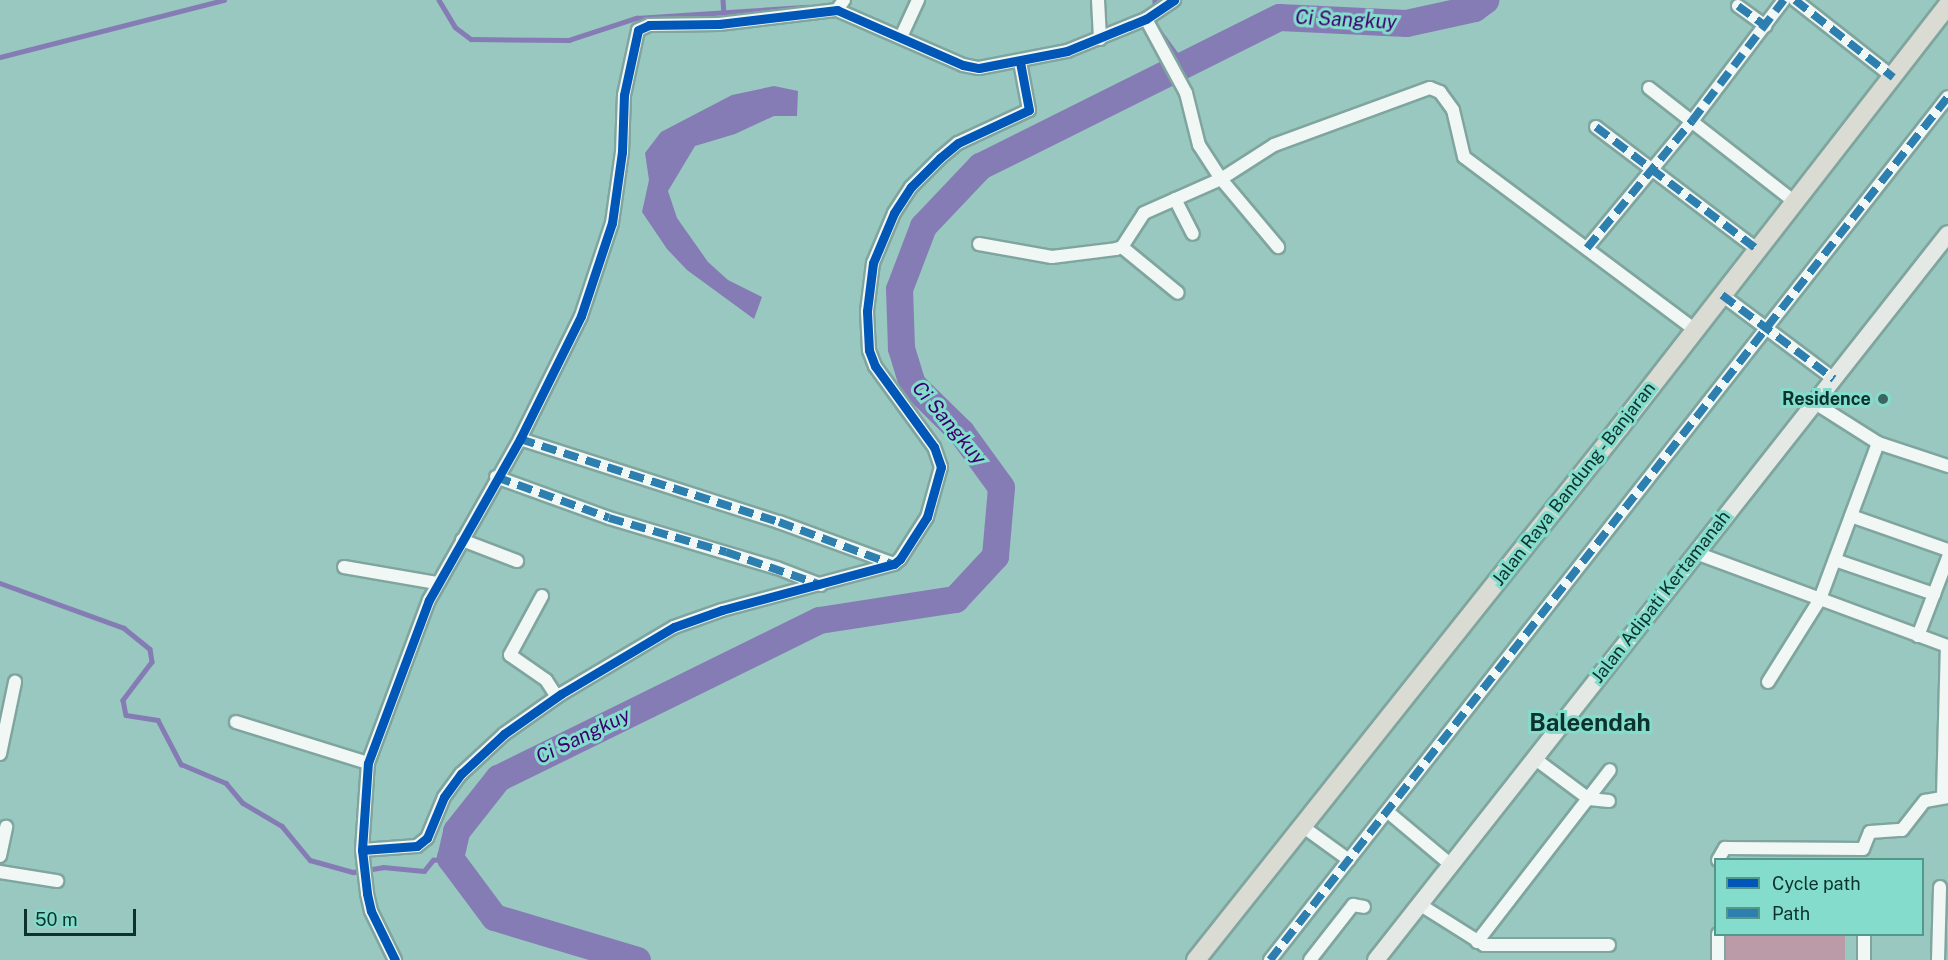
<!DOCTYPE html>
<style>
body{margin:0}
#map{position:relative;width:1948px;height:960px;overflow:hidden;background:#98c8bf;font-family:"Public Sans",sans-serif}
div>[style]{position:absolute}
.green>*{inset:0;background:#ba9ba7;transform-origin:0 0}
.water>*{inset:0;background:#867cb5}
.stream>*{height:4.5px;margin:-2.25px;padding:0 2.25px;transform-origin:2.25px;border-radius:2.25px;background:#867cb5}
.river>*{height:27px;margin:-13.5px;padding:0 13.5px;transform-origin:13.5px;border-radius:13.5px;background:#867cb5}
.roads{filter:drop-shadow(2px 0 #7fa59e) drop-shadow(-2px 0 #7fa59e) drop-shadow(0 2px #7fa59e) drop-shadow(0 -2px #7fa59e)}
.street>*{height:12px;margin:-6px;padding:0 6px;transform-origin:6px;border-radius:6px;background:#f0f7f5}
.secondary>*{height:16px;margin:-8px;padding:0 8px;transform-origin:8px;border-radius:8px;background:#e4e9e5}
.primary>*{height:18px;margin:-9px;padding:0 9px;transform-origin:9px;border-radius:9px;background:#dadcd4}
.quiet>*{height:8px;margin-top:-4px;transform-origin:0;background:repeating-linear-gradient(90deg,#2d7faf 0 15px,transparent 0 23px)}
.cycleway>*{height:9px;margin:-4.5px;padding:0 4.5px;transform-origin:4.5px;border-radius:4.5px;background:#0057b8}
.dots>*{width:16px;height:16px;translate:-50% -50%;box-sizing:border-box;border:3px solid #84dccc;border-radius:50%}
span{translate:-50% -50%;white-space:nowrap;text-align:center;line-height:1.15;-webkit-text-stroke:6px #84dccc;paint-order:stroke}
.poi-label{font-size:18px;color:#0b322c;font-weight:700}
.right{translate:-100% -50%;text-align:right}
.street-label{font-size:18px;color:#0b322c}
.water-label{font-size:20px;color:#3f006f;font-style:italic}
.district-label{font-size:24px;color:#0b322c;font-weight:700}
.legend{position:absolute;left:1714px;top:858px;width:210px;height:78px;box-sizing:border-box;background:#84dccc;border:2px solid #54988c;margin:0;padding:8px 10px;list-style:none;font-size:18px;color:#0b322c}
.legend li{display:flex;align-items:center;gap:12px;height:30px}
.legend b{width:30px;border:2px solid #54988c}
.scale{position:absolute;left:24px;top:909px;width:112px;height:27px;box-sizing:border-box;border:3px solid #0b322c;border-top:0;padding-left:8px;font-size:18px;line-height:21px;white-space:nowrap;color:#0b322c;-webkit-text-stroke:4px #84dccc;paint-order:stroke}
</style>
<div id="map">
<div class="green">
<i style="left:1721px;top:935px;width:124px;height:25px"></i>
</div>
<div class="water">
<i style="clip-path:polygon(774px 86px,798px 91px,797px 116px,774px 116px,735px 134px,695px 146px,668px 191px,677px 218px,708px 262px,728px 280px,762px 297px,754px 319px,687px 270px,667px 249px,642px 212px,649px 180px,645px 153px,661px 132px,732px 95px)"></i>
</div>
<div class="stream">
<i style="left:439px;top:0;width:31px;rotate:59deg"></i>
<i style="left:455px;top:27px;width:20px;rotate:37deg"></i>
<i style="left:471px;top:39px;width:98px;rotate:0.6deg"></i>
<i style="left:569px;top:40px;width:71px;rotate:-18.2deg"></i>
<i style="left:636px;top:18px;width:172px;rotate:-3.7deg"></i>
<i style="left:723px;top:0;width:14px;rotate:86deg"></i>
<i style="left:1155px;top:0;width:25px;rotate:90deg"></i>
<i style="left:1155px;top:25px;width:49px;rotate:54.1deg"></i>
<i style="left:0;top:57px;width:231px;rotate:-14.3deg"></i>
<i style="left:0;top:583px;width:132px;rotate:19.9deg"></i>
<i style="left:124px;top:628px;width:33px;rotate:39deg"></i>
<i style="left:150px;top:649px;width:13px;rotate:81deg"></i>
<i style="left:152px;top:662px;width:48px;rotate:127.3deg"></i>
<i style="left:123px;top:700px;width:15px;rotate:79deg"></i>
<i style="left:126px;top:715px;width:32px;rotate:9deg"></i>
<i style="left:158px;top:720px;width:50px;rotate:62.4deg"></i>
<i style="left:181px;top:764px;width:49px;rotate:22.9deg"></i>
<i style="left:226px;top:783px;width:26px;rotate:50deg"></i>
<i style="left:243px;top:803px;width:45px;rotate:30.5deg"></i>
<i style="left:282px;top:826px;width:44px;rotate:50.5deg"></i>
<i style="left:310px;top:860px;width:45px;rotate:15.6deg"></i>
<i style="left:353px;top:872px;width:30px;rotate:-9deg"></i>
<i style="left:383px;top:867px;width:41px;rotate:5.6deg"></i>
<i style="left:424px;top:871px;width:14px;rotate:-51deg"></i>
<i style="left:433px;top:860px;width:17px;rotate:-7deg"></i>
</div>
<div class="river">
<i style="left:637px;top:960px;width:149px;rotate:-163.3deg"></i>
<i style="left:494px;top:917px;width:74px;rotate:-126.7deg"></i>
<i style="left:450px;top:858px;width:28px;rotate:-77deg"></i>
<i style="left:456px;top:831px;width:68px;rotate:-51.6deg"></i>
<i style="left:498px;top:778px;width:358px;rotate:-26.2deg"></i>
<i style="left:819px;top:620px;width:138px;rotate:-8.8deg"></i>
<i style="left:955px;top:599px;width:59px;rotate:-47.1deg"></i>
<i style="left:995px;top:556px;width:69px;rotate:-85deg"></i>
<i style="left:1001px;top:487px;width:68px;rotate:-126deg"></i>
<i style="left:961px;top:432px;width:69px;rotate:-135.6deg"></i>
<i style="left:912px;top:384px;width:38px;rotate:-107deg"></i>
<i style="left:901px;top:348px;width:59px;rotate:-91.9deg"></i>
<i style="left:899px;top:289px;width:67px;rotate:-69.1deg"></i>
<i style="left:923px;top:226px;width:83px;rotate:-46.5deg"></i>
<i style="left:980px;top:166px;width:334px;rotate:-26.5deg"></i>
<i style="left:1279px;top:17px;width:127px;rotate:2.7deg"></i>
<i style="left:1406px;top:23px;width:70px;rotate:-12.4deg"></i>
<i style="left:1474px;top:8px;width:14px;rotate:-36deg"></i>
</div>
<div class="roads">
<div class="street">
<i style="left:1098px;top:0;width:39px;rotate:87deg"></i>
<i style="left:1795px;top:0;width:125px;rotate:38.2deg"></i>
<i style="left:1738px;top:6px;width:34px;rotate:36deg"></i>
<i style="left:837px;top:10px;width:12px;rotate:-55deg"></i>
<i style="left:1146px;top:19px;width:84px;rotate:61.6deg"></i>
<i style="left:1186px;top:93px;width:54px;rotate:76deg"></i>
<i style="left:1199px;top:145px;width:40px;rotate:57.1deg"></i>
<i style="left:1221px;top:179px;width:89px;rotate:50deg"></i>
<i style="left:901px;top:37px;width:41px;rotate:-65.3deg"></i>
<i style="left:1649px;top:88px;width:185px;rotate:38deg"></i>
<i style="left:1596px;top:127px;width:203px;rotate:37.2deg"></i>
<i style="left:1175px;top:199px;width:39px;rotate:63deg"></i>
<i style="left:979px;top:244px;width:74px;rotate:10.1deg"></i>
<i style="left:1052px;top:257px;width:64px;rotate:-7.1deg"></i>
<i style="left:1116px;top:249px;width:6px;rotate:-18deg"></i>
<i style="left:1122px;top:247px;width:40px;rotate:-57.1deg"></i>
<i style="left:1144px;top:213px;width:84px;rotate:-23.8deg"></i>
<i style="left:1221px;top:179px;width:63px;rotate:-32.7deg"></i>
<i style="left:1274px;top:145px;width:166px;rotate:-20.1deg"></i>
<i style="left:1430px;top:88px;width:11px;rotate:22deg"></i>
<i style="left:1440px;top:92px;width:22px;rotate:54deg"></i>
<i style="left:1453px;top:110px;width:48px;rotate:76.8deg"></i>
<i style="left:1464px;top:157px;width:289px;rotate:36.8deg"></i>
<i style="left:1122px;top:247px;width:72px;rotate:39.4deg"></i>
<i style="left:1587px;top:248px;width:165px;rotate:-50.4deg"></i>
<i style="left:1692px;top:121px;width:152px;rotate:-52.8deg"></i>
<i style="left:1722px;top:295px;width:140px;rotate:36.9deg"></i>
<i style="left:1815px;top:403px;width:75px;rotate:32.4deg"></i>
<i style="left:1878px;top:443px;width:74px;rotate:18.2deg"></i>
<i style="left:520px;top:439px;width:272px;rotate:17.8deg"></i>
<i style="left:779px;top:522px;width:122px;rotate:20.1deg"></i>
<i style="left:496px;top:477px;width:120px;rotate:19.9deg"></i>
<i style="left:609px;top:518px;width:175px;rotate:16.6deg"></i>
<i style="left:777px;top:568px;width:47px;rotate:21.1deg"></i>
<i style="left:1851px;top:516px;width:103px;rotate:19.3deg"></i>
<i style="left:462px;top:540px;width:59px;rotate:20.9deg"></i>
<i style="left:1696px;top:553px;width:269px;rotate:20.3deg"></i>
<i style="left:1835px;top:560px;width:105px;rotate:19deg"></i>
<i style="left:1934px;top:594px;width:45px;rotate:110.9deg"></i>
<i style="left:344px;top:567px;width:94px;rotate:9.8deg"></i>
<i style="left:1934px;top:594px;width:40px;rotate:-69deg"></i>
<i style="left:542px;top:596px;width:67px;rotate:118.5deg"></i>
<i style="left:510px;top:655px;width:44px;rotate:34.8deg"></i>
<i style="left:546px;top:680px;width:20px;rotate:57deg"></i>
<i style="left:1768px;top:682px;width:98px;rotate:-57.9deg"></i>
<i style="left:1820px;top:599px;width:166px;rotate:-69.6deg"></i>
<i style="left:236px;top:722px;width:138px;rotate:17.3deg"></i>
<i style="left:0;top:754px;width:74px;rotate:-78.2deg"></i>
<i style="left:1534px;top:758px;width:69px;rotate:36.7deg"></i>
<i style="left:1589px;top:799px;width:20px;rotate:6deg"></i>
<i style="left:1943px;top:796px;width:150px;rotate:-88.5deg"></i>
<i style="left:1388px;top:812px;width:81px;rotate:40deg"></i>
<i style="left:1302px;top:826px;width:58px;rotate:35.9deg"></i>
<i style="left:362px;top:850px;width:55px;rotate:-4.2deg"></i>
<i style="left:417px;top:846px;width:13px;rotate:-39deg"></i>
<i style="left:427px;top:838px;width:44px;rotate:-67.5deg"></i>
<i style="left:444px;top:797px;width:29px;rotate:-54deg"></i>
<i style="left:461px;top:774px;width:59px;rotate:-42.9deg"></i>
<i style="left:504px;top:734px;width:70px;rotate:-35.1deg"></i>
<i style="left:561px;top:694px;width:131px;rotate:-30.7deg"></i>
<i style="left:674px;top:627px;width:51px;rotate:-19.5deg"></i>
<i style="left:722px;top:610px;width:178px;rotate:-15deg"></i>
<i style="left:894px;top:564px;width:8px;rotate:-40deg"></i>
<i style="left:900px;top:559px;width:50px;rotate:-57.3deg"></i>
<i style="left:927px;top:517px;width:52px;rotate:-74.4deg"></i>
<i style="left:941px;top:467px;width:21px;rotate:-109deg"></i>
<i style="left:934px;top:447px;width:100px;rotate:-126.1deg"></i>
<i style="left:875px;top:366px;width:17px;rotate:-111deg"></i>
<i style="left:869px;top:350px;width:39px;rotate:-93deg"></i>
<i style="left:867px;top:311px;width:48px;rotate:-82.9deg"></i>
<i style="left:873px;top:263px;width:54px;rotate:-67.2deg"></i>
<i style="left:894px;top:213px;width:31px;rotate:-57deg"></i>
<i style="left:911px;top:187px;width:41px;rotate:-45deg"></i>
<i style="left:940px;top:158px;width:23px;rotate:-40deg"></i>
<i style="left:958px;top:143px;width:78px;rotate:-24.9deg"></i>
<i style="left:1029px;top:110px;width:49px;rotate:-100.6deg"></i>
<i style="left:0;top:856px;width:30px;rotate:-78deg"></i>
<i style="left:1718px;top:860px;width:14px;rotate:-60deg"></i>
<i style="left:1725px;top:848px;width:138px;rotate:0.4deg"></i>
<i style="left:1863px;top:849px;width:18px;rotate:-68deg"></i>
<i style="left:1870px;top:832px;width:32px;rotate:-4deg"></i>
<i style="left:1902px;top:830px;width:37px;rotate:-52deg"></i>
<i style="left:1925px;top:801px;width:23px;rotate:-10deg"></i>
<i style="left:0;top:872px;width:58px;rotate:9deg"></i>
<i style="left:1419px;top:904px;width:77px;rotate:32.2deg"></i>
<i style="left:1484px;top:945px;width:125px"></i>
<i style="left:1864px;top:934px;width:26px;rotate:90deg"></i>
<i style="left:1477px;top:942px;width:217px;rotate:-52.3deg"></i>
<i style="left:395px;top:960px;width:55px;rotate:-116.1deg"></i>
<i style="left:371px;top:911px;width:18px;rotate:-103deg"></i>
<i style="left:367px;top:893px;width:43px;rotate:-96.6deg"></i>
<i style="left:362px;top:850px;width:87px;rotate:-86.1deg"></i>
<i style="left:368px;top:763px;width:174px;rotate:-69.5deg"></i>
<i style="left:429px;top:600px;width:185px;rotate:-60.5deg"></i>
<i style="left:520px;top:439px;width:137px;rotate:-63.6deg"></i>
<i style="left:581px;top:316px;width:98px;rotate:-71.6deg"></i>
<i style="left:612px;top:223px;width:72px;rotate:-82deg"></i>
<i style="left:622px;top:152px;width:57px;rotate:-88deg"></i>
<i style="left:624px;top:95px;width:66px;rotate:-77.8deg"></i>
<i style="left:638px;top:30px;width:12px;rotate:-24deg"></i>
<i style="left:649px;top:25px;width:70px;rotate:-0.8deg"></i>
<i style="left:719px;top:24px;width:119px;rotate:-6.8deg"></i>
<i style="left:837px;top:10px;width:137px;rotate:23.6deg"></i>
<i style="left:963px;top:65px;width:16px;rotate:11deg"></i>
<i style="left:979px;top:68px;width:90px;rotate:-10.9deg"></i>
<i style="left:1067px;top:51px;width:85px;rotate:-22.1deg"></i>
<i style="left:1146px;top:19px;width:34px;rotate:-34deg"></i>
<i style="left:1270px;top:960px;width:1097px;rotate:-51.85deg"></i>
<i style="left:1310px;top:960px;width:70px;rotate:-52deg"></i>
<i style="left:1353px;top:905px;width:11px;rotate:10deg"></i>
<i style="left:1718px;top:960px;width:26px;rotate:-90deg"></i>
<i style="left:1938px;top:960px;width:73px;rotate:-88.4deg"></i>
</div>
<div class="secondary">
<i style="left:1376px;top:960px;width:924px;rotate:-51.77deg"></i>
</div>
<div class="primary">
<i style="left:1196px;top:960px;width:680px;rotate:-51.51deg"></i>
<i style="left:1619px;top:428px;width:536px;rotate:-52.13deg"></i>
</div>
</div>
<div class="quiet">
<i style="left:1795px;top:0;width:125px;rotate:38.2deg"></i>
<i style="left:1738px;top:6px;width:34px;rotate:36deg"></i>
<i style="left:1596px;top:127px;width:203px;rotate:37.2deg"></i>
<i style="left:1587px;top:248px;width:165px;rotate:-50.4deg"></i>
<i style="left:1692px;top:121px;width:152px;rotate:-52.8deg"></i>
<i style="left:1722px;top:295px;width:140px;rotate:36.9deg"></i>
<i style="left:520px;top:439px;width:272px;rotate:17.8deg"></i>
<i style="left:779px;top:522px;width:121px;rotate:20.4deg"></i>
<i style="left:496px;top:477px;width:120px;rotate:19.9deg"></i>
<i style="left:609px;top:518px;width:122px;rotate:16.2deg"></i>
<i style="left:726px;top:552px;width:97px;rotate:19.2deg"></i>
<i style="left:1270px;top:960px;width:1097px;rotate:-51.85deg"></i>
</div>
<div class="cycleway">
<i style="left:362px;top:850px;width:55px;rotate:-4.2deg"></i>
<i style="left:417px;top:846px;width:13px;rotate:-39deg"></i>
<i style="left:427px;top:838px;width:44px;rotate:-67.5deg"></i>
<i style="left:444px;top:797px;width:29px;rotate:-54deg"></i>
<i style="left:461px;top:774px;width:59px;rotate:-42.9deg"></i>
<i style="left:504px;top:734px;width:70px;rotate:-35.1deg"></i>
<i style="left:561px;top:694px;width:131px;rotate:-30.7deg"></i>
<i style="left:674px;top:627px;width:51px;rotate:-19.5deg"></i>
<i style="left:722px;top:610px;width:178px;rotate:-15deg"></i>
<i style="left:894px;top:564px;width:8px;rotate:-40deg"></i>
<i style="left:900px;top:559px;width:50px;rotate:-57.3deg"></i>
<i style="left:927px;top:517px;width:52px;rotate:-74.4deg"></i>
<i style="left:941px;top:467px;width:21px;rotate:-109deg"></i>
<i style="left:934px;top:447px;width:100px;rotate:-126.1deg"></i>
<i style="left:875px;top:366px;width:17px;rotate:-111deg"></i>
<i style="left:869px;top:350px;width:39px;rotate:-93deg"></i>
<i style="left:867px;top:311px;width:48px;rotate:-82.9deg"></i>
<i style="left:873px;top:263px;width:54px;rotate:-67.2deg"></i>
<i style="left:894px;top:213px;width:31px;rotate:-57deg"></i>
<i style="left:911px;top:187px;width:41px;rotate:-45deg"></i>
<i style="left:940px;top:158px;width:23px;rotate:-40deg"></i>
<i style="left:958px;top:143px;width:78px;rotate:-24.9deg"></i>
<i style="left:1029px;top:110px;width:49px;rotate:-100.6deg"></i>
<i style="left:395px;top:960px;width:55px;rotate:-116.1deg"></i>
<i style="left:371px;top:911px;width:18px;rotate:-103deg"></i>
<i style="left:367px;top:893px;width:43px;rotate:-96.6deg"></i>
<i style="left:362px;top:850px;width:87px;rotate:-86.1deg"></i>
<i style="left:368px;top:763px;width:174px;rotate:-69.5deg"></i>
<i style="left:429px;top:600px;width:185px;rotate:-60.5deg"></i>
<i style="left:520px;top:439px;width:137px;rotate:-63.6deg"></i>
<i style="left:581px;top:316px;width:98px;rotate:-71.6deg"></i>
<i style="left:612px;top:223px;width:72px;rotate:-82deg"></i>
<i style="left:622px;top:152px;width:57px;rotate:-88deg"></i>
<i style="left:624px;top:95px;width:66px;rotate:-77.8deg"></i>
<i style="left:638px;top:30px;width:12px;rotate:-24deg"></i>
<i style="left:649px;top:25px;width:70px;rotate:-0.8deg"></i>
<i style="left:719px;top:24px;width:119px;rotate:-6.8deg"></i>
<i style="left:837px;top:10px;width:137px;rotate:23.6deg"></i>
<i style="left:963px;top:65px;width:16px;rotate:11deg"></i>
<i style="left:979px;top:68px;width:90px;rotate:-10.9deg"></i>
<i style="left:1067px;top:51px;width:85px;rotate:-22.1deg"></i>
<i style="left:1146px;top:19px;width:34px;rotate:-34deg"></i>
</div>
<div class="dots">
<i style="left:1883px;top:399px;background:#3c665f"></i>
</div>
<div class="poi-label">
<span class="right" style="left:1871px;top:399px">Residence</span>
</div>
<div class="street-label">
<span style="left:1574px;top:484px;rotate:-52deg">Jalan Raya Bandung - Banjaran</span>
<span style="left:1661px;top:597px;rotate:-52deg">Jalan Adipati Kertamanah</span>
</div>
<div class="water-label">
<span style="left:1346px;top:20px;rotate:3deg">Ci Sangkuy</span>
<span style="left:949px;top:423px;rotate:50deg">Ci Sangkuy</span>
<span style="left:583px;top:736px;rotate:-26deg">Ci Sangkuy</span>
</div>
<div class="district-label">
<span style="left:1590px;top:723px">Baleendah</span>
</div>
<ul class="legend">
<li><b style="height:8px;background:#0057b8"></b>Cycle path</li>
<li><b style="height:8px;background:#2d7faf"></b>Path</li>
</ul>
<div class="scale">50 m</div>
</div>
